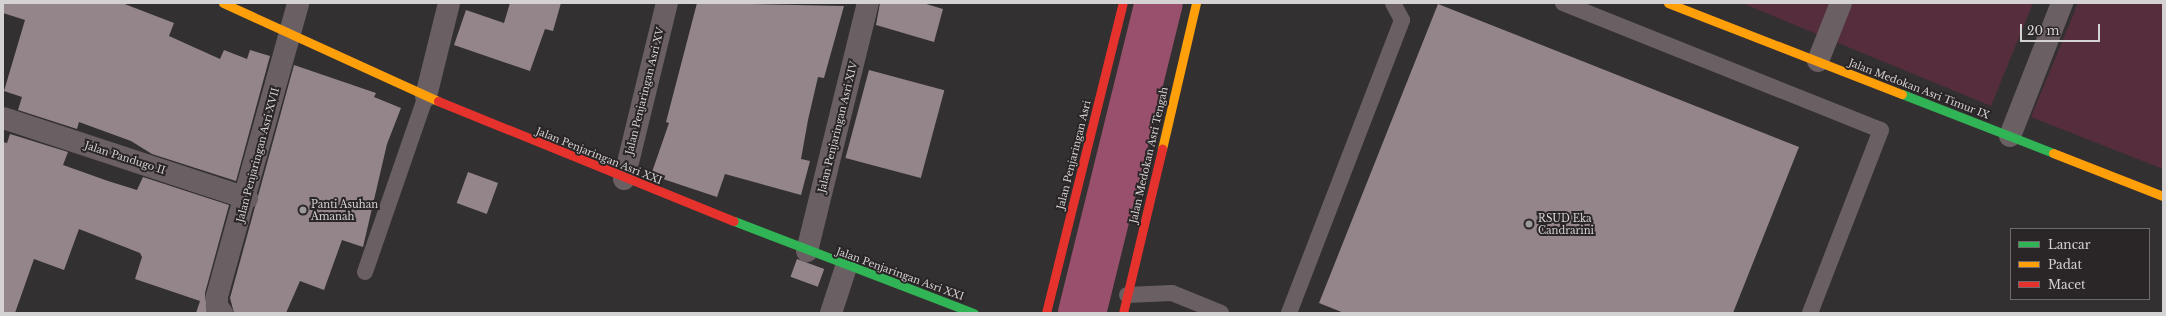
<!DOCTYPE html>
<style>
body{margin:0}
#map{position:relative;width:2166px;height:316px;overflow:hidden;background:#333031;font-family:"Libre Baskerville",serif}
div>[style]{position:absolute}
.green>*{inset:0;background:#562d3c}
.river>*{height:48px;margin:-24px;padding:0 24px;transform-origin:24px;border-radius:24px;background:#99506c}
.building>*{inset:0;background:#94858a;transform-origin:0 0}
.lane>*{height:16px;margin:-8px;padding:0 8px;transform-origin:8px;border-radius:8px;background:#6a6063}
.street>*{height:22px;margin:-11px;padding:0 11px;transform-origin:11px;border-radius:11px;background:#6a6063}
.fast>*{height:9px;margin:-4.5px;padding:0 4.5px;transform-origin:4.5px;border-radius:4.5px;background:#30b455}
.slow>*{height:9px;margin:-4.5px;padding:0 4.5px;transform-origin:4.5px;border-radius:4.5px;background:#ff9f0a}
.jam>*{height:9px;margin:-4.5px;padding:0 4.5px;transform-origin:4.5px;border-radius:4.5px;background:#e5322d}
.dots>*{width:11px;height:11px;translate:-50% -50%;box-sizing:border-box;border:2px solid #2a2526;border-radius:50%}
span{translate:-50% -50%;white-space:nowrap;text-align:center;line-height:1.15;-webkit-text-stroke:4px #2a2526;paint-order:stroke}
.street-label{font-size:10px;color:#d5d2d3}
.poi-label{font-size:10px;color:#d5d2d3}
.left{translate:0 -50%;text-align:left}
.frame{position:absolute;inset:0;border:4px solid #d5d2d3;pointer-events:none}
.legend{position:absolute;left:2010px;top:228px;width:140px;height:72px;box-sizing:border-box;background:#2a2526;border:1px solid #6e6a6b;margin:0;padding:5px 7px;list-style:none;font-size:12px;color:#d5d2d3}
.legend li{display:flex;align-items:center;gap:8px;height:20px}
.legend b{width:20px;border:1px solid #6e6a6b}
.scale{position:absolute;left:2020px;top:24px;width:80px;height:18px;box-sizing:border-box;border:2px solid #d5d2d3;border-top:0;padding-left:5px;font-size:12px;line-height:14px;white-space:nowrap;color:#d5d2d3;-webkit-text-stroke:3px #2a2526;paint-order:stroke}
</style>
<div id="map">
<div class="green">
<i style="clip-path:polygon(1742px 3px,2033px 3px,1991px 106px)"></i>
<i style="clip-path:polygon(2078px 3px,2163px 3px,2163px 169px,2031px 117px)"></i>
</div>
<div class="river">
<i style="left:1082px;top:313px;width:319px;rotate:-76.1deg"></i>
</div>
<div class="building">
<i style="clip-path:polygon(3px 3px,122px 3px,174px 23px,169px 36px,220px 59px,224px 50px,247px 59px,250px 50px,270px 56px,236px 181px,152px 154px,131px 141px,79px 122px,77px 129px,18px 110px,22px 97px,4px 91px,25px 20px,3px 13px)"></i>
<i style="clip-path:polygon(510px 3px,561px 3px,553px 31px,545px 29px,530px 71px,454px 45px,466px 10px,504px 23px)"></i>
<i style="clip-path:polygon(697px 3px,844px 6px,824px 78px,818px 77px,808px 120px,801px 159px,810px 161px,801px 195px,725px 174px,717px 197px,651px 175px,669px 123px,666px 122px)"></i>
<i style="clip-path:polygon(880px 3px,923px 3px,943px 9px,934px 42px,876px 25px)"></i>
<i style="clip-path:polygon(1438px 4px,1799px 147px,1733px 313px,1344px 313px,1319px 303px)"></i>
<i style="clip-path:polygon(294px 65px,376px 93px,374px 97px,401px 108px,387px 144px,363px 247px,342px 240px,324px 290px,300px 281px,286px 313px,234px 313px,230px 298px)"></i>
<i style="left:869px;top:70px;width:78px;height:91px;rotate:15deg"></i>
<i style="clip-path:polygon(10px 134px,68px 152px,63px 165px,108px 181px,137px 190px,143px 177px,229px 205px,205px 293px,207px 313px,196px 313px,200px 301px,135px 279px,142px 257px,140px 253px,79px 229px,64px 270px,34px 259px,15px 313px,3px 313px,3px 142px,7px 143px)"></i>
<i style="left:468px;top:172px;width:32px;height:33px;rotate:20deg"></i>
<i style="left:797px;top:259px;width:29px;height:19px;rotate:20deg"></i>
</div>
<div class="lane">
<i style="left:1563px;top:3px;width:342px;rotate:21.8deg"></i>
<i style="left:1881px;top:130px;width:196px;rotate:111.2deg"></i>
<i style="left:365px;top:272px;width:186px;rotate:-70.9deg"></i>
<i style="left:1127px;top:295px;width:45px;rotate:-2.5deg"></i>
<i style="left:1172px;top:293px;width:53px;rotate:22.2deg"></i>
<i style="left:1289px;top:313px;width:314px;rotate:-68.9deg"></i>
<i style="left:1402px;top:20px;width:19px;rotate:-118deg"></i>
</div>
<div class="street">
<i style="left:1818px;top:61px;width:62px;rotate:-68.4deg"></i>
<i style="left:426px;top:96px;width:96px;rotate:-76.1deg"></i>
<i style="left:3px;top:118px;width:257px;rotate:18.2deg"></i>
<i style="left:2010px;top:136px;width:143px;rotate:-68.6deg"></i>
<i style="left:624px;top:179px;width:181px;rotate:-76.3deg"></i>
<i style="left:807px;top:251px;width:255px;rotate:-76.2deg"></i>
<i style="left:222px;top:313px;width:9px;rotate:-126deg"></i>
<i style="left:217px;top:306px;width:10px;rotate:-90deg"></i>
<i style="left:217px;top:296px;width:304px;rotate:-74.5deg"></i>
<i style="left:831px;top:313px;width:48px;rotate:-71.9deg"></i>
</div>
<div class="fast">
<i style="left:1902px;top:94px;width:162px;rotate:21.3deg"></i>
<i style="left:734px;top:221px;width:257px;rotate:21deg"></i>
</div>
<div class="slow">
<i style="left:223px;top:3px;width:236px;rotate:24.5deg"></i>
<i style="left:1668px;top:3px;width:251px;rotate:21.3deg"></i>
<i style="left:1162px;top:149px;width:150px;rotate:-76.9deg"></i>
<i style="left:2053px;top:153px;width:118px;rotate:21.4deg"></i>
</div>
<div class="jam">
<i style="left:438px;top:101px;width:319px;rotate:22.1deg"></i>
<i style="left:1046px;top:313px;width:319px;rotate:-76.1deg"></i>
<i style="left:1123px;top:313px;width:169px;rotate:-76.6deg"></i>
</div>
<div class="dots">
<i style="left:303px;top:210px;background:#9c999a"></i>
<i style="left:1529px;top:224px;background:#9c999a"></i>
</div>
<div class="street-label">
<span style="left:1919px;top:89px;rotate:21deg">Jalan Medokan Asri Timur IX</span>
<span style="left:645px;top:91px;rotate:-76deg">Jalan Penjaringan Asri XV</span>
<span style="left:838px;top:127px;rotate:-76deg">Jalan Penjaringan Asri XIV</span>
<span style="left:258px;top:155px;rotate:-75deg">Jalan Penjaringan Asri XVII</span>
<span style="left:1074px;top:155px;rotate:-76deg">Jalan Penjaringan Asri</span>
<span style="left:1149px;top:155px;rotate:-77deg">Jalan Medokan Asri Tengah</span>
<span style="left:599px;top:156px;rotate:22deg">Jalan Penjaringan Asri XXI</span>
<span style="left:125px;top:158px;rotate:18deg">Jalan Pandugo II</span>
<span style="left:900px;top:274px;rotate:20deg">Jalan Penjaringan Asri XXI</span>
</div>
<div class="poi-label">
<span class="left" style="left:311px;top:210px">Panti Asuhan<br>Amanah</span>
<span class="left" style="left:1538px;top:224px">RSUD Eka<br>Candrarini</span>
</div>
<div class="frame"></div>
<ul class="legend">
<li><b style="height:5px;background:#30b455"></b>Lancar</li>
<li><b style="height:5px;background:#ff9f0a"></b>Padat</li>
<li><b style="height:5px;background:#e5322d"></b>Macet</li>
</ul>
<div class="scale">20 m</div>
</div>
